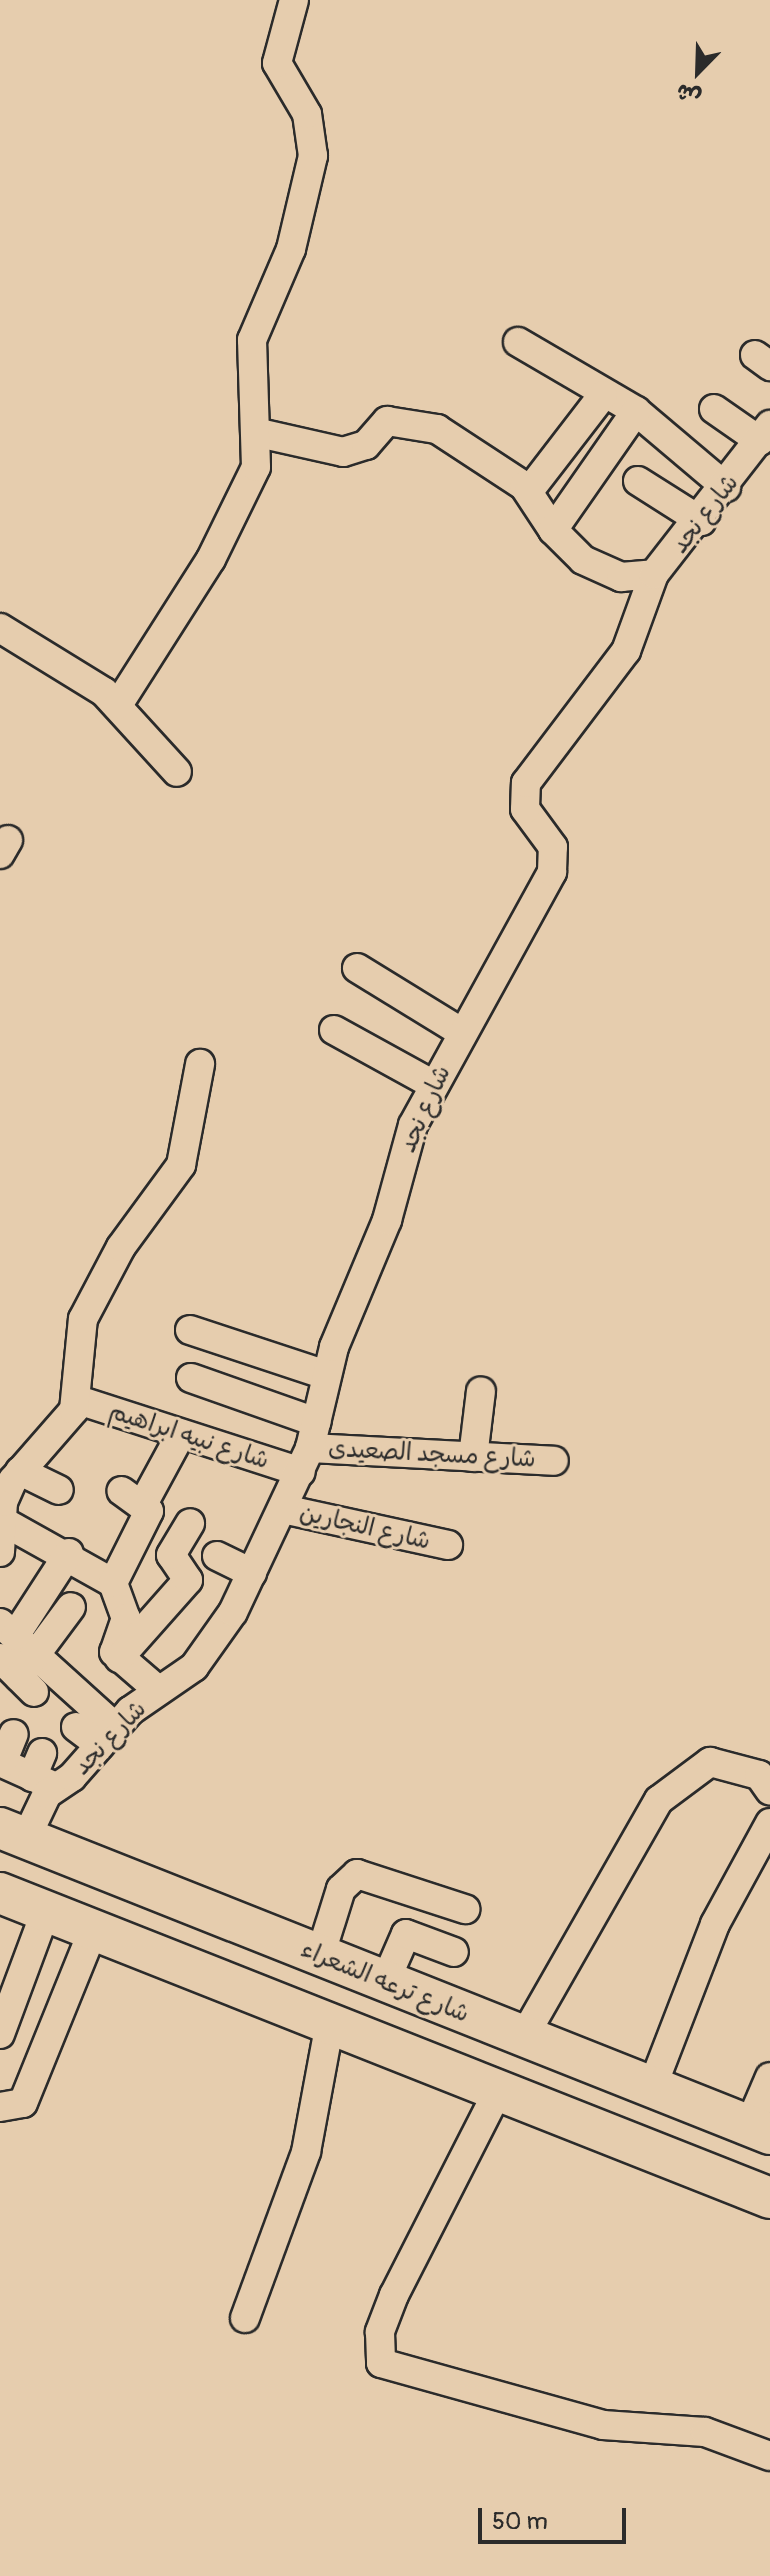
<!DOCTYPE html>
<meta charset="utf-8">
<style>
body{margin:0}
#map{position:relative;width:770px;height:2576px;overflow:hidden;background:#e6cdae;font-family:Pangolin,"Playpen Sans Arabic",sans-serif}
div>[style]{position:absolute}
.roads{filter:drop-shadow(2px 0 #2b2b2b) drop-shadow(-2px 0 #2b2b2b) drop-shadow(0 2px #2b2b2b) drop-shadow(0 -2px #2b2b2b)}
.minor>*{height:28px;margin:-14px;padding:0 14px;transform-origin:14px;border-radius:14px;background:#e6cdae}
.highway>*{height:40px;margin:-20px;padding:0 20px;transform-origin:20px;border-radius:20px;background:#e6cdae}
span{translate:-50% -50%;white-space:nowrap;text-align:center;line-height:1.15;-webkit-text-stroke:6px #e6cdae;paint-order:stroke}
.street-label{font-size:24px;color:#2b2b2b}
.north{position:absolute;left:658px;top:32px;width:80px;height:80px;-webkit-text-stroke:6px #e6cdae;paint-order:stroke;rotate:203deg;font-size:22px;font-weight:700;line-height:32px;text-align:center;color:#2b2b2b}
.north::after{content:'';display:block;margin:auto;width:28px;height:36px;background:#2b2b2b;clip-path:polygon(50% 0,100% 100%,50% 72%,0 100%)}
.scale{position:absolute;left:478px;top:2508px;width:148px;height:36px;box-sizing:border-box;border:4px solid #2b2b2b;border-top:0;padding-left:10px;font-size:24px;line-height:28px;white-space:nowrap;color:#2b2b2b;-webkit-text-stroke:6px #e6cdae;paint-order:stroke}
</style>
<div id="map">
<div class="roads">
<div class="minor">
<i style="left:518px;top:342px;width:137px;rotate:30.3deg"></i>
<i style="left:636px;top:411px;width:118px;rotate:40.2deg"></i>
<i style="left:755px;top:355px;width:19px;rotate:36deg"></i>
<i style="left:714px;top:409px;width:56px;rotate:34.8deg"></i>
<i style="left:259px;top:433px;width:86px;rotate:12.7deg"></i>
<i style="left:343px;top:452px;width:24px;rotate:-17deg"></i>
<i style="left:366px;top:445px;width:32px;rotate:-49deg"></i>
<i style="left:387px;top:421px;width:51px;rotate:9.1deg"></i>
<i style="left:437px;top:429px;width:104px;rotate:33.2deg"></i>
<i style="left:524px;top:486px;width:53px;rotate:56.6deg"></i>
<i style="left:553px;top:530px;width:42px;rotate:45deg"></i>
<i style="left:583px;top:560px;width:42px;rotate:24.1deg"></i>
<i style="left:621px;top:577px;width:33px;rotate:-5deg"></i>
<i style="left:638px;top:481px;width:75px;rotate:32.4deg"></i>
<i style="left:529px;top:491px;width:121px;rotate:-52.4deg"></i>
<i style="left:553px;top:530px;width:145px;rotate:-55.1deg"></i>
<i style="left:0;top:628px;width:122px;rotate:31.6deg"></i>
<i style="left:104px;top:692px;width:108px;rotate:47.6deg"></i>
<i style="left:118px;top:705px;width:173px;rotate:-57.5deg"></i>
<i style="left:211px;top:559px;width:102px;rotate:-63.9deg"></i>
<i style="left:256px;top:467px;width:127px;rotate:-91.8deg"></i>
<i style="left:252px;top:340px;width:99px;rotate:-66.8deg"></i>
<i style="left:291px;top:249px;width:96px;rotate:-76.7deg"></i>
<i style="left:313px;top:156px;width:42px;rotate:-98.1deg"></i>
<i style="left:307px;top:114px;width:59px;rotate:-120.5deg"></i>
<i style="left:277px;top:63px;width:65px;rotate:-74.9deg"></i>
<i style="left:0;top:854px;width:16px;rotate:-60deg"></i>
<i style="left:357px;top:968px;width:122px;rotate:31.6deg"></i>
<i style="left:334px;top:1030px;width:114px;rotate:28.8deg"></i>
<i style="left:190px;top:1330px;width:143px;rotate:18.3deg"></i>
<i style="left:191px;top:1378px;width:133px;rotate:19.4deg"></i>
<i style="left:78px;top:1400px;width:234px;rotate:17.9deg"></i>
<i style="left:310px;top:1448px;width:244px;rotate:3deg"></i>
<i style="left:473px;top:1457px;width:66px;rotate:-83.1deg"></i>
<i style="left:20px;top:1471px;width:43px;rotate:26deg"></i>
<i style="left:143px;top:1504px;width:80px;rotate:-61.5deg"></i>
<i style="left:283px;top:1509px;width:169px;rotate:12.3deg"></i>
<i style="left:4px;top:1522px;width:125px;rotate:29.2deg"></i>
<i style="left:113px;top:1583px;width:37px;rotate:70deg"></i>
<i style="left:126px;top:1618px;width:36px;rotate:109deg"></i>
<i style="left:114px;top:1652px;width:58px;rotate:40.8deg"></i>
<i style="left:0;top:1552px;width:50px;rotate:-86.6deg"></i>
<i style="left:3px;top:1502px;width:24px;rotate:-66deg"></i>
<i style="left:13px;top:1480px;width:93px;rotate:-48.9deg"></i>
<i style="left:74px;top:1410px;width:91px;rotate:-84.4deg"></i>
<i style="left:83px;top:1319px;width:81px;rotate:-62.2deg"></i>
<i style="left:121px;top:1247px;width:102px;rotate:-53.8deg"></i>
<i style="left:181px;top:1165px;width:103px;rotate:-79.3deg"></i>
<i style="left:217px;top:1556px;width:39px;rotate:26deg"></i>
<i style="left:113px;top:1583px;width:80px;rotate:-63.4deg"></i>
<i style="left:149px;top:1511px;width:34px;rotate:-144deg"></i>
<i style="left:0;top:1623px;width:155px;rotate:42.1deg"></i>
<i style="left:15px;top:1636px;width:99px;rotate:-57deg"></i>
<i style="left:0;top:1658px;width:48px;rotate:45deg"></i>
<i style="left:119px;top:1658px;width:104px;rotate:-48.5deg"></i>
<i style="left:188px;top:1580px;width:30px;rotate:-124deg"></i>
<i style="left:171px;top:1555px;width:37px;rotate:-59deg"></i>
<i style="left:19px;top:1677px;width:87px;rotate:-53.4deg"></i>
<i style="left:76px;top:1727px;width:30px;rotate:37deg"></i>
<i style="left:0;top:1762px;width:61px;rotate:24.1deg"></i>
<i style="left:2px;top:1763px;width:31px;rotate:-68deg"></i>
<i style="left:32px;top:1777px;width:26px;rotate:-67deg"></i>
<i style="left:26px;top:1838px;width:49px;rotate:-64.5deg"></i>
<i style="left:47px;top:1794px;width:30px;rotate:-34deg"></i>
<i style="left:72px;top:1777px;width:88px;rotate:-48.7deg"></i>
<i style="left:130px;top:1711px;width:78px;rotate:-34.5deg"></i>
<i style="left:194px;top:1667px;width:67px;rotate:-54.7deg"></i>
<i style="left:233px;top:1612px;width:181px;rotate:-64.8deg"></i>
<i style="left:310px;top:1448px;width:104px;rotate:-76.6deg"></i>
<i style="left:334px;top:1347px;width:138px;rotate:-67.3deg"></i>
<i style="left:387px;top:1220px;width:98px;rotate:-74.7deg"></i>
<i style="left:413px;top:1125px;width:289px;rotate:-61.2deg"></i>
<i style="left:552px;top:872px;width:25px;rotate:-88deg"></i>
<i style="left:553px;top:847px;width:47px;rotate:-126.4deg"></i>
<i style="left:525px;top:809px;width:26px;rotate:-88deg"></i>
<i style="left:526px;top:783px;width:166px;rotate:-52.9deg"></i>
<i style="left:626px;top:651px;width:82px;rotate:-70deg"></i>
<i style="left:654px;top:574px;width:189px;rotate:-52.1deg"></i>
<i style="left:320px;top:1956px;width:70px;rotate:-72.6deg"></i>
<i style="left:341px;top:1889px;width:22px;rotate:-43deg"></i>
<i style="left:357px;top:1874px;width:114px;rotate:18deg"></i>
<i style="left:385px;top:1982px;width:52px;rotate:-66.4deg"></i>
<i style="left:406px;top:1934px;width:51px;rotate:20.6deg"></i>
<i style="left:0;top:2034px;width:132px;rotate:-69.6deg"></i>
<i style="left:523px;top:2038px;width:274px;rotate:-60.3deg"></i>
<i style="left:659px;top:1800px;width:64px;rotate:-36.7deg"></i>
<i style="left:710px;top:1762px;width:51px;rotate:14.9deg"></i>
<i style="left:759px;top:1775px;width:19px;rotate:55deg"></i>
<i style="left:651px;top:2090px;width:178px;rotate:-68.9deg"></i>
<i style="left:715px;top:1924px;width:115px;rotate:-61.4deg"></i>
<i style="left:497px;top:2093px;width:227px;rotate:117deg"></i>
<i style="left:394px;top:2295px;width:40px;rotate:111deg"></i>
<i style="left:380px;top:2332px;width:31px;rotate:88deg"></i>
<i style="left:381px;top:2363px;width:230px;rotate:15.6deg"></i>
<i style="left:603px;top:2425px;width:102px;rotate:3.9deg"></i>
<i style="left:705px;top:2432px;width:69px;rotate:20.3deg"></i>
<i style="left:0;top:2107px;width:23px;rotate:-10deg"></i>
<i style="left:23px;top:2103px;width:189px;rotate:-67.9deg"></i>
<i style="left:749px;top:2126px;width:53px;rotate:-66.8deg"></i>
<i style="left:245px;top:2318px;width:177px;rotate:-69.8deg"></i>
<i style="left:306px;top:2152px;width:131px;rotate:-79.5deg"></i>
</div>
<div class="highway">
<i style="left:0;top:1828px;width:829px;rotate:21.67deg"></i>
<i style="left:0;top:1893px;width:828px;rotate:21.61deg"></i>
</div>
</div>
<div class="street-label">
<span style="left:705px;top:514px;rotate:-52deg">شارع نجد</span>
<span style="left:425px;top:1109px;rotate:-66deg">شارع نجد</span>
<span style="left:189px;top:1436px;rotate:18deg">شارع نبيه ابراهيم</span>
<span style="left:432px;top:1454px;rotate:3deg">شارع مسجد الصعيدى</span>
<span style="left:365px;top:1527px;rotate:13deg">شارع النجارين</span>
<span style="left:110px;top:1738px;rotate:-46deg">شارع نجد</span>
<span style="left:385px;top:1982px;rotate:22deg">شارع ترعه الشعراء</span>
</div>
<div class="north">ش</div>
<div class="scale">50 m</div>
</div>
